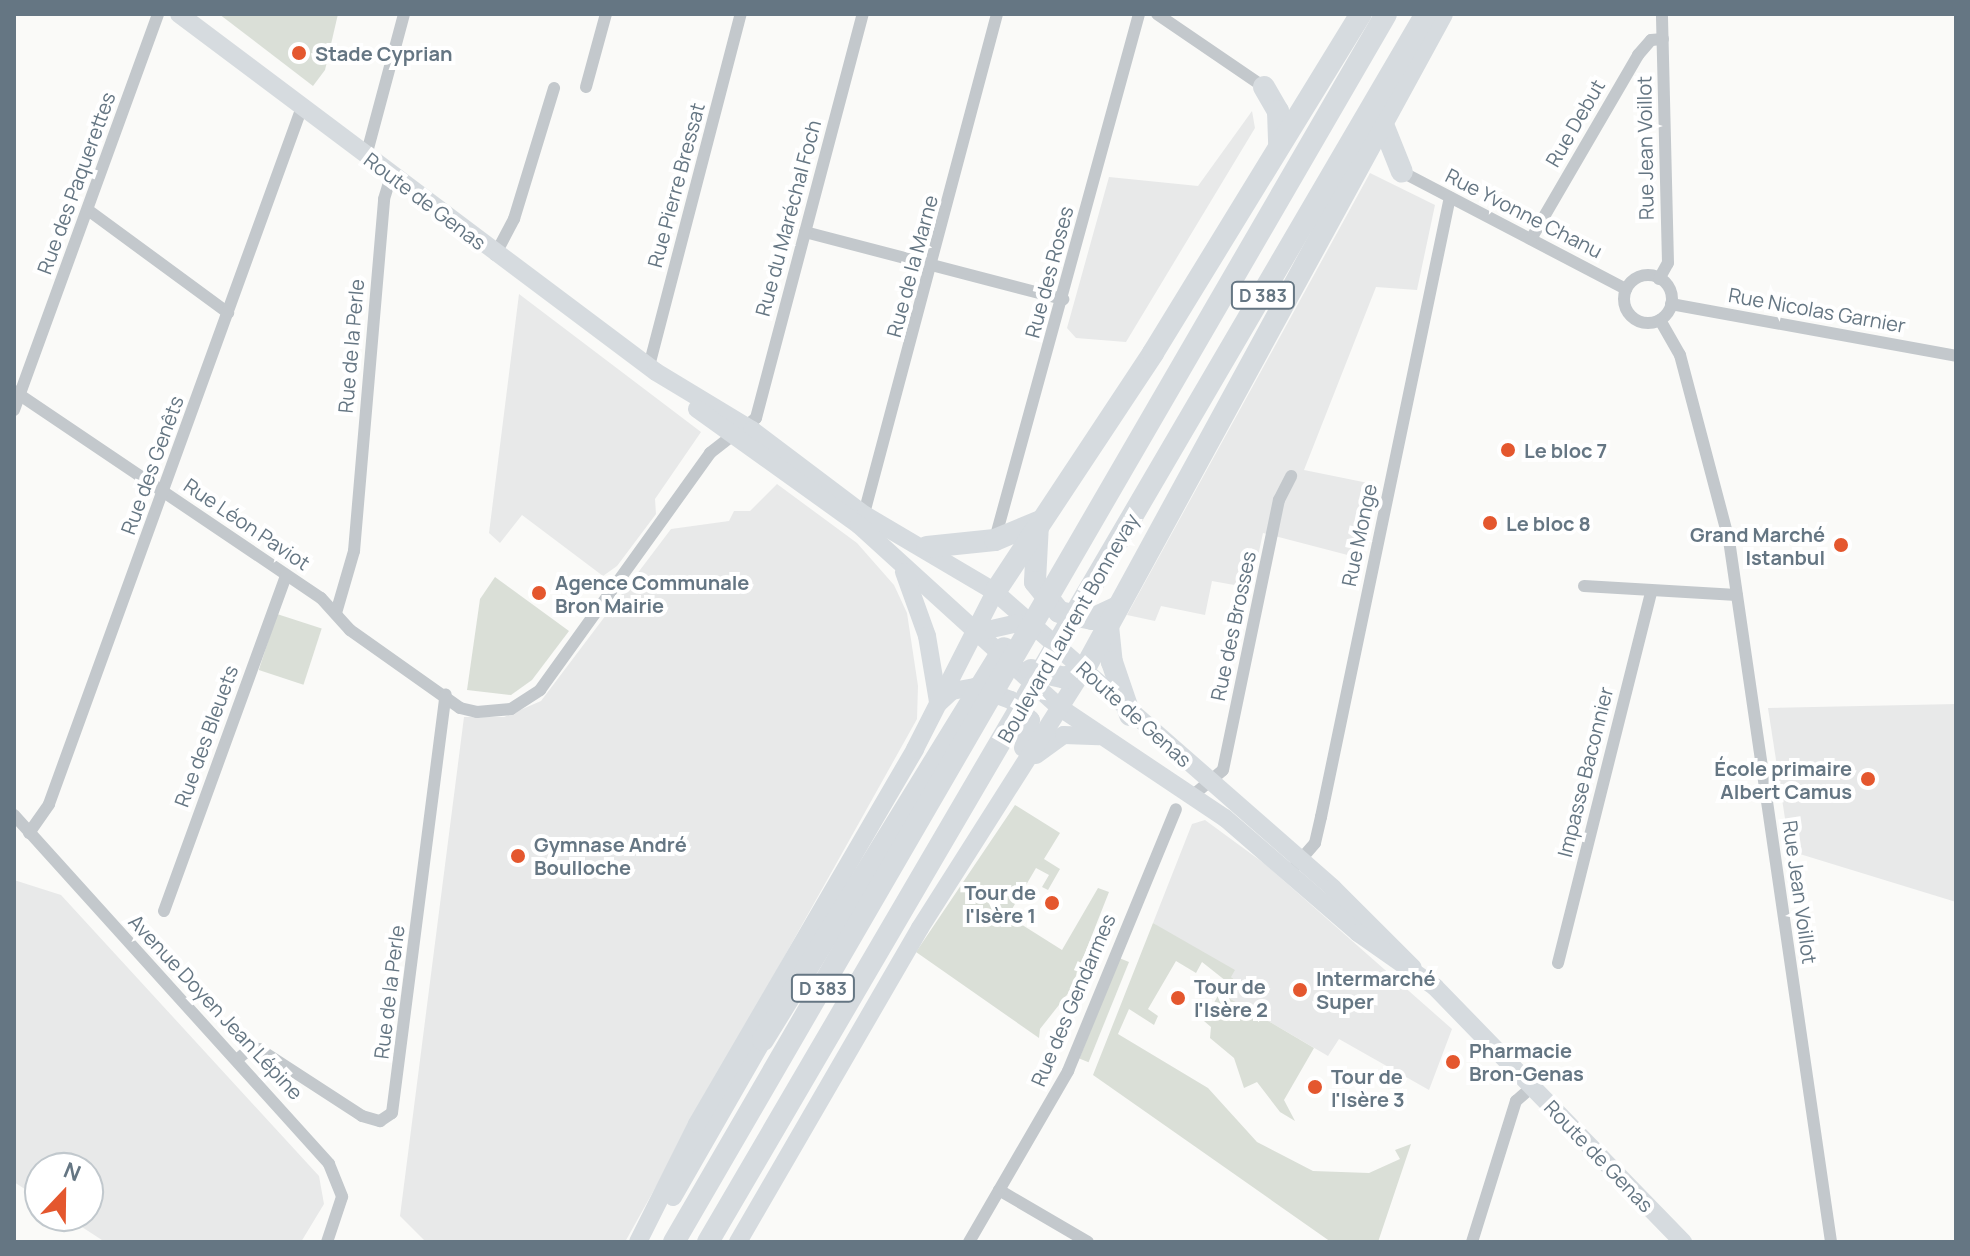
<!DOCTYPE html>
<meta charset="utf-8">
<style>
body{margin:0}
#map{position:relative;width:1970px;height:1256px;overflow:hidden;background:#fafaf8;font-family:Manrope,sans-serif}
div>[style]{position:absolute}
.built>*{inset:0;background:#e8e9e9}
.green>*{inset:0;background:#dadfd7;transform-origin:0 0}
.street>*{height:12px;margin:-6px;padding:0 6px;transform-origin:6px;border-radius:6px;background:#c3c8cc}
.street>.ring{margin:-6px;padding:0;box-sizing:content-box;background:none;border:12px solid #c3c8cc;border-radius:50%}
.secondary>*{height:18px;margin:-9px;padding:0 9px;transform-origin:9px;border-radius:9px;background:#d6dbdf}
.highway>*{height:22px;margin:-11px;padding:0 11px;transform-origin:11px;border-radius:11px;background:#d6dbdf}
.dots>*{width:22px;height:22px;translate:-50% -50%;box-sizing:border-box;border:4px solid #fff;border-radius:50%}
span{translate:-50% -50%;white-space:nowrap;text-align:center;line-height:1.15;-webkit-text-stroke:8px #fff;paint-order:stroke}
.shield-label span{padding:2px 6px;background:#fff;border:2px solid;border-radius:6px;-webkit-text-stroke-width:0}
.shield-label{font-size:18px;color:#657683;font-weight:700}
.poi-label{font-size:20px;color:#657683;font-weight:700}
.left{translate:0 -50%;text-align:left}
.right{translate:-100% -50%;text-align:right}
.street-label{font-size:20px;color:#657683}
.frame{position:absolute;inset:0;border:16px solid #657683;pointer-events:none}
.north{position:absolute;left:24px;top:1152px;width:80px;height:80px;box-sizing:border-box;background:#fff;border:2px solid #c1c8cd;border-radius:50%;rotate:22deg;font-size:22px;font-weight:700;line-height:32px;text-align:center;color:#657683}
.north::after{content:'';display:block;margin:auto;width:28px;height:36px;background:#e4572e;clip-path:polygon(50% 0,100% 100%,50% 72%,0 100%)}
</style>
<div id="map">
<div class="built">
<i style="clip-path:polygon(1252px 111px,1255px 128px,1126px 342px,1076px 338px,1067px 328px,1109px 177px,1198px 186px)"></i>
<i style="clip-path:polygon(1370px 173px,1435px 205px,1417px 290px,1376px 287px,1304px 470px,1378px 485px,1363px 559px,1263px 533px,1251px 588px,1212px 581px,1205px 615px,1161px 606px,1155px 621px,1127px 615px)"></i>
<i style="clip-path:polygon(519px 294px,701px 432px,655px 499px,656px 514px,617px 566px,603px 576px,522px 515px,500px 543px,489px 533px)"></i>
<i style="clip-path:polygon(777px 484px,857px 543px,894px 585px,907px 613px,918px 686px,917px 719px,625px 1242px,426px 1242px,400px 1216px,464px 717px,504px 717px,541px 701px,671px 529px,729px 521px,734px 511px,750px 511px)"></i>
<i style="clip-path:polygon(1956px 704px,1956px 902px,1790px 851px,1768px 708px)"></i>
<i style="clip-path:polygon(1205px 820px,1265px 864px,1452px 1029px,1429px 1090px,1339px 1039px,1328px 1056px,1229px 998px,1238px 982px,1153px 923px,1192px 824px)"></i>
<i style="clip-path:polygon(14px 880px,61px 895px,319px 1176px,324px 1204px,301px 1242px,105px 1242px,65px 1216px,88px 1216px,88px 1168px,40px 1168px,40px 1199px,14px 1182px)"></i>
</div>
<div class="green">
<i style="clip-path:polygon(219px 14px,338px 14px,325px 70px,313px 86px)"></i>
<i style="clip-path:polygon(495px 577px,569px 631px,532px 680px,511px 695px,467px 690px,480px 599px)"></i>
<i style="left:277px;top:614px;width:47px;height:59px;rotate:18deg"></i>
<i style="clip-path:polygon(1015px 805px,1060px 833px,1044px 859px,1060px 869px,1048px 890px,1042px 887px,1049px 875px,1036px 868px,1008px 916px,1062px 950px,1098px 888px,1109px 892px,1070px 991px,1040px 1029px,1039px 1038px,916px 952px)"></i>
<i style="clip-path:polygon(1153px 923px,1235px 970px,1231px 977px,1238px 982px,1229px 998px,1314px 1048px,1284px 1100px,1295px 1121px,1280px 1112px,1257px 1082px,1244px 1088px,1234px 1058px,1210px 1038px,1211px 1027px,1204px 1021px,1226px 981px,1202px 962px,1196px 973px,1176px 961px,1148px 1009px,1158px 1016px,1154px 1025px,1129px 1009px,1118px 1034px,1208px 1088px,1257px 1142px,1313px 1171px,1369px 1173px,1400px 1159px,1395px 1150px,1411px 1144px,1378px 1242px,1331px 1242px,1093px 1075px)"></i>
<i style="left:1129px;top:962px;width:108px;height:10px;rotate:112deg"></i>
</div>
<div class="street">
<i style="left:1157px;top:14px;width:130px;rotate:34.3deg"></i>
<i style="left:586px;top:87px;width:76px;rotate:-74.7deg"></i>
<i style="left:366px;top:156px;width:147px;rotate:-75deg"></i>
<i style="left:1402px;top:172px;width:253px;rotate:27.6deg"></i>
<i style="left:88px;top:210px;width:174px;rotate:36.3deg"></i>
<i style="left:805px;top:232px;width:267px;rotate:14.6deg"></i>
<i style="left:1531px;top:239px;width:213px;rotate:-59.8deg"></i>
<i style="left:1638px;top:55px;width:20px;rotate:-49deg"></i>
<i style="left:1651px;top:40px;width:12px;rotate:-5deg"></i>
<i style="left:495px;top:255px;width:41px;rotate:-62.2deg"></i>
<i style="left:514px;top:219px;width:137px;rotate:-73deg"></i>
<i class="ring" style="left:1624px;top:275px;width:36px;height:36px"></i>
<i style="left:1659px;top:279px;width:18px;rotate:-61deg"></i>
<i style="left:1668px;top:263px;width:249px;rotate:-91.4deg"></i>
<i style="left:1671px;top:304px;width:290px;rotate:10.3deg"></i>
<i style="left:1660px;top:320px;width:40px;rotate:60.3deg"></i>
<i style="left:1680px;top:355px;width:191px;rotate:75.2deg"></i>
<i style="left:1729px;top:540px;width:709px;rotate:81.73deg"></i>
<i style="left:649px;top:366px;width:364px;rotate:-75.4deg"></i>
<i style="left:14px;top:391px;width:370px;rotate:34deg"></i>
<i style="left:321px;top:598px;width:43px;rotate:47.8deg"></i>
<i style="left:350px;top:630px;width:135px;rotate:35.3deg"></i>
<i style="left:460px;top:708px;width:17px;rotate:13deg"></i>
<i style="left:477px;top:712px;width:34px;rotate:-5deg"></i>
<i style="left:511px;top:709px;width:35px;rotate:-33deg"></i>
<i style="left:540px;top:690px;width:292px;rotate:-54.3deg"></i>
<i style="left:710px;top:453px;width:28px;rotate:-38deg"></i>
<i style="left:14px;top:410px;width:421px;rotate:-70deg"></i>
<i style="left:745px;top:427px;width:14px;rotate:-39deg"></i>
<i style="left:756px;top:418px;width:418px;rotate:-75.2deg"></i>
<i style="left:862px;top:521px;width:525px;rotate:-75.09deg"></i>
<i style="left:995px;top:539px;width:544px;rotate:-74.66deg"></i>
<i style="left:1584px;top:586px;width:153px;rotate:3.4deg"></i>
<i style="left:336px;top:613px;width:65px;rotate:-73.8deg"></i>
<i style="left:354px;top:551px;width:353px;rotate:-85.1deg"></i>
<i style="left:384px;top:199px;width:24px;rotate:-73deg"></i>
<i style="left:1192px;top:796px;width:40px;rotate:-40deg"></i>
<i style="left:1223px;top:770px;width:276px;rotate:-78.3deg"></i>
<i style="left:1279px;top:500px;width:27px;rotate:-63deg"></i>
<i style="left:14px;top:815px;width:470px;rotate:47.9deg"></i>
<i style="left:329px;top:1164px;width:35px;rotate:68deg"></i>
<i style="left:342px;top:1197px;width:47px;rotate:108.4deg"></i>
<i style="left:29px;top:833px;width:35px;rotate:-55deg"></i>
<i style="left:49px;top:804px;width:741px;rotate:-70.05deg"></i>
<i style="left:1296px;top:865px;width:29px;rotate:-49deg"></i>
<i style="left:1315px;top:843px;width:27px;rotate:-77deg"></i>
<i style="left:1321px;top:817px;width:633px;rotate:-78.25deg"></i>
<i style="left:164px;top:911px;width:357px;rotate:-70deg"></i>
<i style="left:1558px;top:963px;width:382px;rotate:-75.9deg"></i>
<i style="left:239px;top:1058px;width:16px;rotate:-40deg"></i>
<i style="left:251px;top:1048px;width:8px;rotate:7deg"></i>
<i style="left:259px;top:1049px;width:123px;rotate:33deg"></i>
<i style="left:362px;top:1116px;width:19px;rotate:16deg"></i>
<i style="left:380px;top:1121px;width:14px;rotate:-34deg"></i>
<i style="left:392px;top:1113px;width:422px;rotate:-82.7deg"></i>
<i style="left:999px;top:1190px;width:103px;rotate:30.3deg"></i>
<i style="left:969px;top:1242px;width:198px;rotate:-59.9deg"></i>
<i style="left:1068px;top:1071px;width:283px;rotate:-67.6deg"></i>
<i style="left:1472px;top:1242px;width:148px;rotate:-72.7deg"></i>
<i style="left:1516px;top:1101px;width:21px;rotate:-41deg"></i>
</div>
<div class="secondary">
<i style="left:179px;top:14px;width:596px;rotate:36.89deg"></i>
<i style="left:656px;top:372px;width:112px;rotate:31.1deg"></i>
<i style="left:752px;top:430px;width:141px;rotate:37deg"></i>
<i style="left:865px;top:515px;width:151px;rotate:30.6deg"></i>
<i style="left:995px;top:592px;width:449px;rotate:41.2deg"></i>
<i style="left:1333px;top:888px;width:113px;rotate:45deg"></i>
<i style="left:697px;top:409px;width:199px;rotate:35.6deg"></i>
<i style="left:859px;top:525px;width:270px;rotate:42.3deg"></i>
<i style="left:1059px;top:707px;width:200px;rotate:33.8deg"></i>
<i style="left:1225px;top:818px;width:176px;rotate:40.8deg"></i>
<i style="left:1358px;top:933px;width:94px;rotate:35deg"></i>
<i style="left:1435px;top:987px;width:356px;rotate:45.8deg"></i>
<i style="left:904px;top:572px;width:68px;rotate:70.2deg"></i>
<i style="left:927px;top:636px;width:67px;rotate:80.5deg"></i>
<i style="left:974px;top:633px;width:45px;rotate:-12.8deg"></i>
<i style="left:1018px;top:623px;width:19px;rotate:21deg"></i>
<i style="left:939px;top:703px;width:18px;rotate:-43deg"></i>
<i style="left:952px;top:691px;width:23px;rotate:-10deg"></i>
<i style="left:975px;top:687px;width:38px;rotate:20deg"></i>
<i style="left:1011px;top:700px;width:28px;rotate:45deg"></i>
<i style="left:1031px;top:720px;width:29px;rotate:106deg"></i>
<i style="left:1036px;top:755px;width:34px;rotate:-36deg"></i>
<i style="left:1064px;top:735px;width:35px;rotate:2deg"></i>
<i style="left:673px;top:1197px;width:181px;rotate:-60.2deg"></i>
<i style="left:638px;top:1242px;width:132px;rotate:-63.4deg"></i>
<i style="left:697px;top:1124px;width:434px;rotate:-59.8deg"></i>
<i style="left:915px;top:749px;width:176px;rotate:-63deg"></i>
<i style="left:738px;top:1242px;width:363px;rotate:-59.9deg"></i>
<i style="left:920px;top:928px;width:306px;rotate:-57.6deg"></i>
</div>
<div class="highway">
<i style="left:1264px;top:87px;width:28px;rotate:60deg"></i>
<i style="left:1278px;top:111px;width:33px;rotate:88deg"></i>
<i style="left:1384px;top:127px;width:48px;rotate:68.2deg"></i>
<i style="left:1038px;top:524px;width:58px;rotate:93deg"></i>
<i style="left:1035px;top:582px;width:38px;rotate:51deg"></i>
<i style="left:1059px;top:612px;width:34px;rotate:12deg"></i>
<i style="left:1092px;top:619px;width:29px;rotate:-25deg"></i>
<i style="left:927px;top:547px;width:68px;rotate:-5.9deg"></i>
<i style="left:995px;top:540px;width:47px;rotate:-22.7deg"></i>
<i style="left:995px;top:592px;width:287px;rotate:-56.5deg"></i>
<i style="left:1153px;top:353px;width:398px;rotate:-58.5deg"></i>
<i style="left:1108px;top:626px;width:36px;rotate:84deg"></i>
<i style="left:1112px;top:662px;width:56px;rotate:71.2deg"></i>
<i style="left:1031px;top:670px;width:35px;rotate:13deg"></i>
<i style="left:1065px;top:678px;width:21px;rotate:-23deg"></i>
<i style="left:1084px;top:670px;width:747px;rotate:-61.38deg"></i>
<i style="left:763px;top:1040px;width:460px;rotate:-58.4deg"></i>
<i style="left:674px;top:1242px;width:1419px;rotate:-59.89deg"></i>
<i style="left:708px;top:1242px;width:1423px;rotate:-59.69deg"></i>
</div>
<div class="dots">
<i style="left:299px;top:53px;background:#e4572e"></i>
<i style="left:1508px;top:450px;background:#e4572e"></i>
<i style="left:1490px;top:523px;background:#e4572e"></i>
<i style="left:1841px;top:545px;background:#e4572e"></i>
<i style="left:539px;top:593px;background:#e4572e"></i>
<i style="left:1868px;top:779px;background:#e4572e"></i>
<i style="left:518px;top:856px;background:#e4572e"></i>
<i style="left:1052px;top:903px;background:#e4572e"></i>
<i style="left:1300px;top:990px;background:#e4572e"></i>
<i style="left:1178px;top:998px;background:#e4572e"></i>
<i style="left:1453px;top:1062px;background:#e4572e"></i>
<i style="left:1315px;top:1087px;background:#e4572e"></i>
</div>
<div class="shield-label">
<span style="left:1263px;top:295px">D 383</span>
<span style="left:823px;top:988px">D 383</span>
</div>
<div class="poi-label">
<span class="left" style="left:315px;top:53px">Stade Cyprian</span>
<span class="left" style="left:1524px;top:450px">Le bloc 7</span>
<span class="left" style="left:1506px;top:523px">Le bloc 8</span>
<span class="right" style="left:1825px;top:546px">Grand Marché<br>Istanbul</span>
<span class="left" style="left:555px;top:594px">Agence Communale<br>Bron Mairie</span>
<span class="right" style="left:1852px;top:780px">École primaire<br>Albert Camus</span>
<span class="left" style="left:534px;top:856px">Gymnase André<br>Boulloche</span>
<span class="right" style="left:1036px;top:904px">Tour de<br>l'Isère 1</span>
<span class="left" style="left:1316px;top:990px">Intermarché<br>Super</span>
<span class="left" style="left:1194px;top:998px">Tour de<br>l'Isère 2</span>
<span class="left" style="left:1469px;top:1062px">Pharmacie<br>Bron-Genas</span>
<span class="left" style="left:1331px;top:1088px">Tour de<br>l'Isère 3</span>
</div>
<div class="street-label">
<span style="left:1575px;top:123px;rotate:-60deg">Rue Debut</span>
<span style="left:1645px;top:148px;rotate:-91deg">Rue Jean Voillot</span>
<span style="left:76px;top:183px;rotate:-70deg">Rue des Paquerettes</span>
<span style="left:676px;top:185px;rotate:-75deg">Rue Pierre Bressat</span>
<span style="left:425px;top:201px;rotate:37deg">Route de Genas</span>
<span style="left:1524px;top:213px;rotate:27deg">Rue Yvonne Chanu</span>
<span style="left:788px;top:218px;rotate:-75deg">Rue du Maréchal Foch</span>
<span style="left:912px;top:266px;rotate:-75deg">Rue de la Marne</span>
<span style="left:1049px;top:272px;rotate:-75deg">Rue des Roses</span>
<span style="left:1817px;top:310px;rotate:10deg">Rue Nicolas Garnier</span>
<span style="left:351px;top:346px;rotate:-85deg">Rue de la Perle</span>
<span style="left:152px;top:465px;rotate:-70deg">Rue des Genêts</span>
<span style="left:247px;top:524px;rotate:34deg">Rue Léon Paviot</span>
<span style="left:1359px;top:535px;rotate:-78deg">Rue Monge</span>
<span style="left:1233px;top:626px;rotate:-78deg">Rue des Brosses</span>
<span style="left:1068px;top:628px;rotate:-60deg">Boulevard Laurent Bonnevay</span>
<span style="left:1134px;top:714px;rotate:42deg">Route de Genas</span>
<span style="left:206px;top:736px;rotate:-70deg">Rue des Bleuets</span>
<span style="left:1585px;top:772px;rotate:-76deg">Impasse Baconnier</span>
<span style="left:1800px;top:892px;rotate:82deg">Rue Jean Voillot</span>
<span style="left:389px;top:992px;rotate:-83deg">Rue de la Perle</span>
<span style="left:1073px;top:1000px;rotate:-67deg">Rue des Gendarmes</span>
<span style="left:216px;top:1007px;rotate:47deg">Avenue Doyen Jean Lépine</span>
<span style="left:1599px;top:1156px;rotate:46deg">Route de Genas</span>
</div>
<div class="frame"></div>
<div class="north">N</div>
</div>
